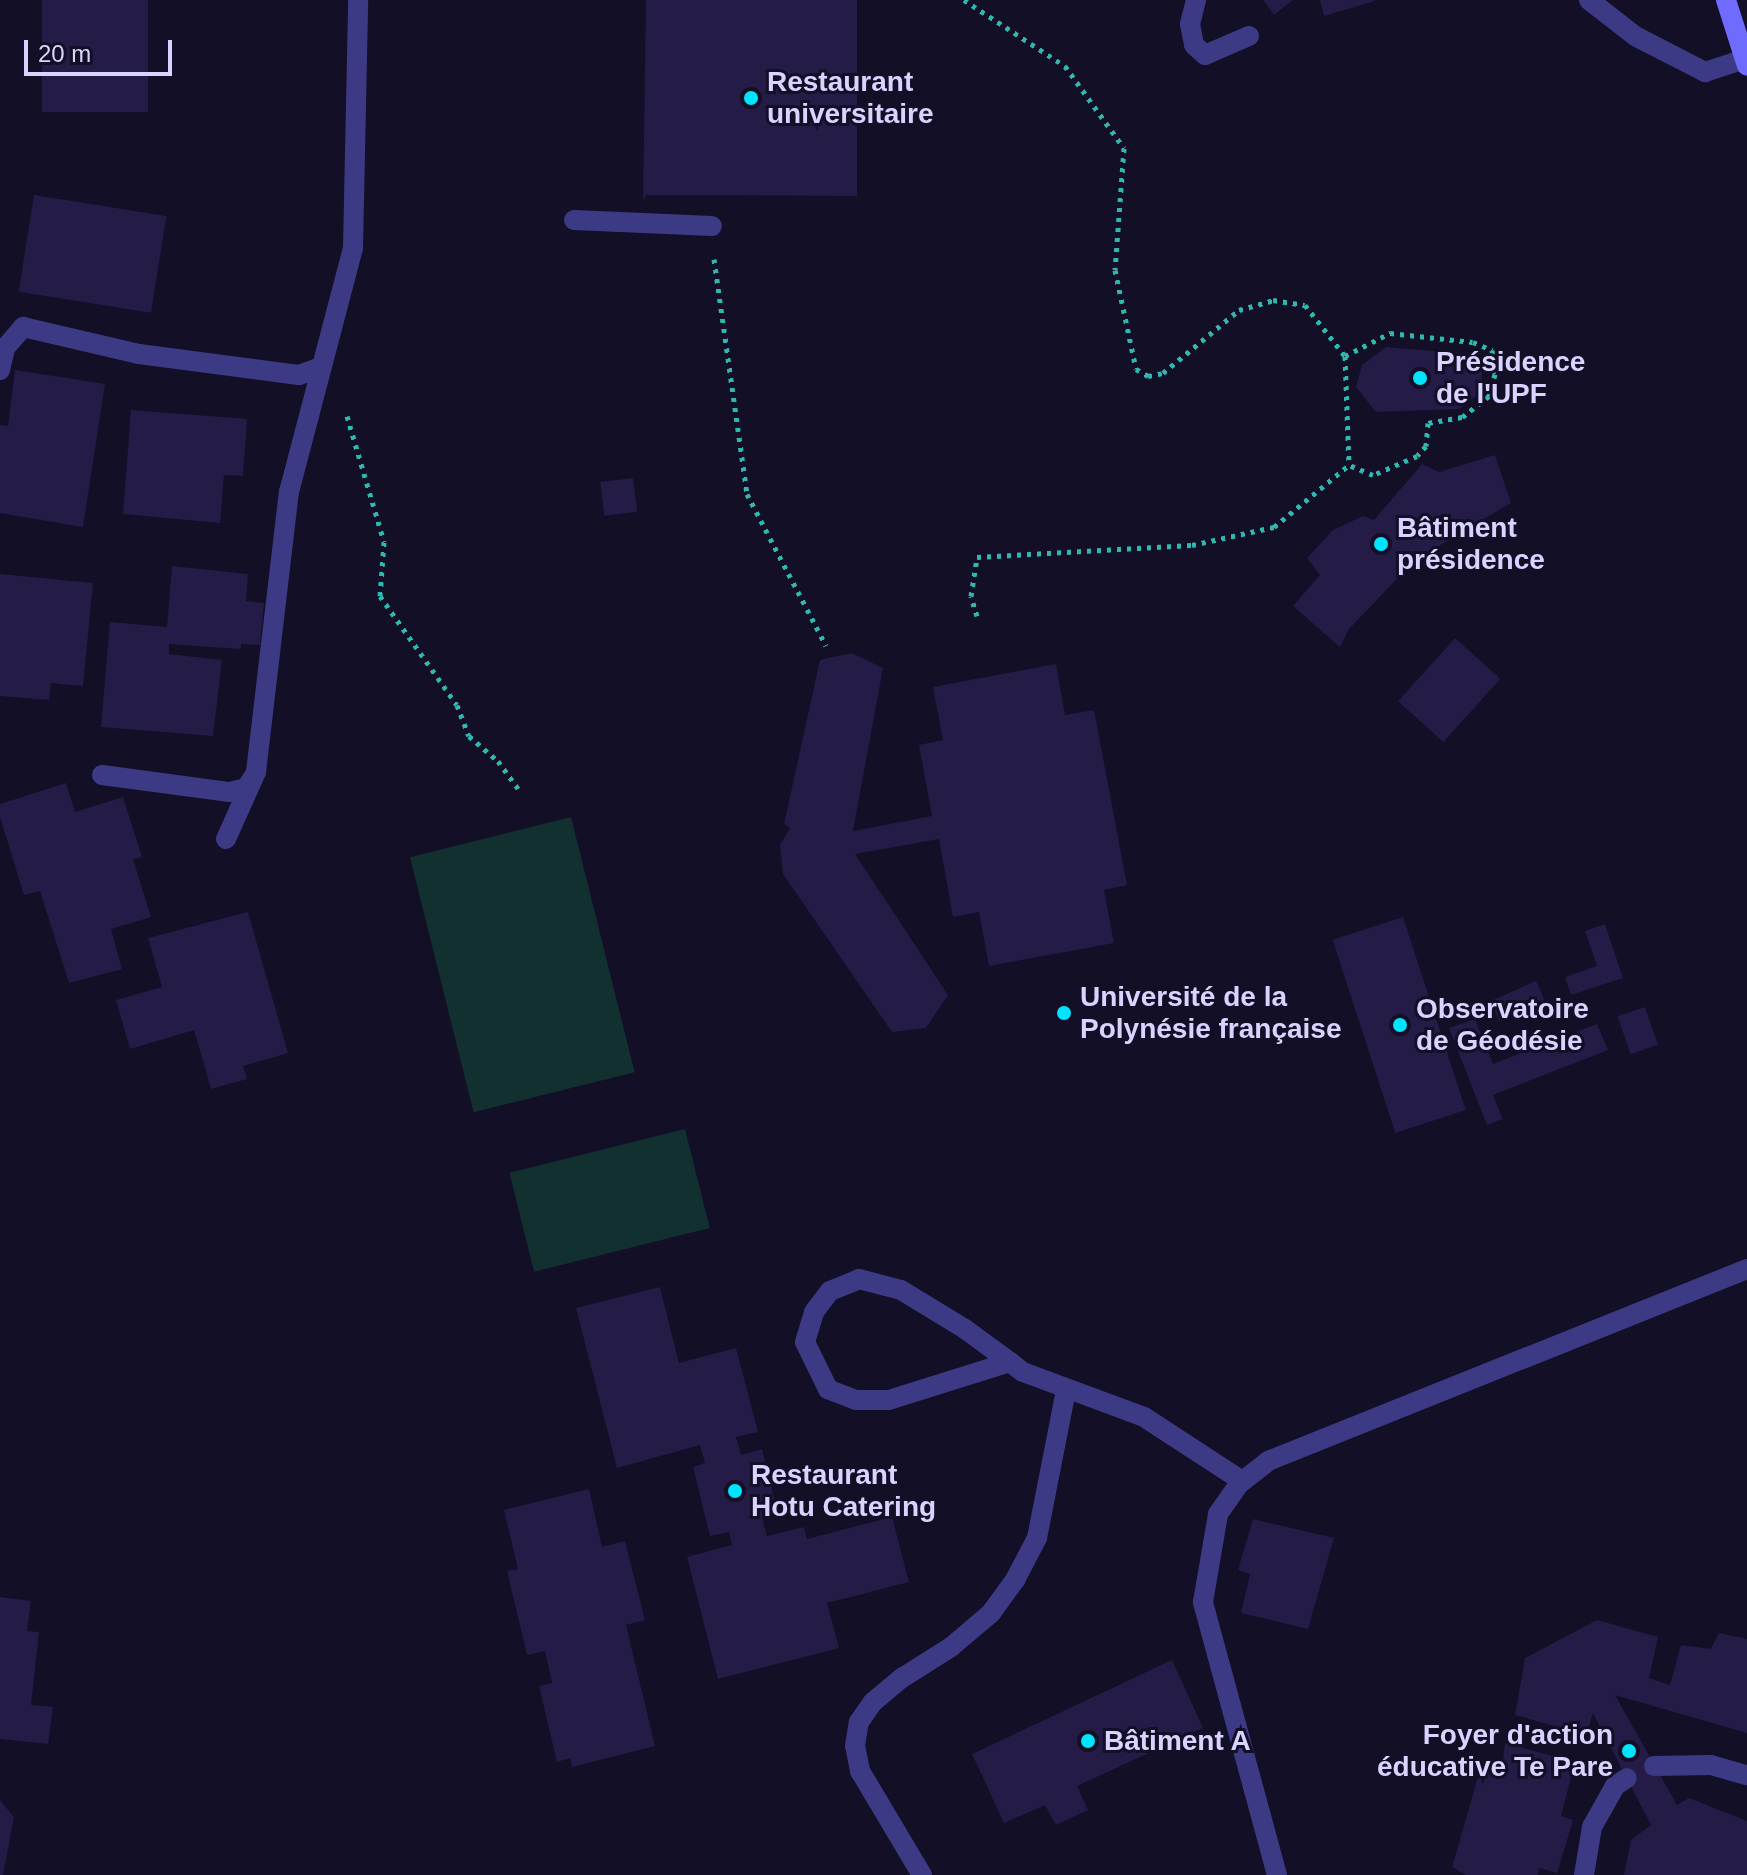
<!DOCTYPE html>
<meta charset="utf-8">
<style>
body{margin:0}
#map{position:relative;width:1747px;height:1875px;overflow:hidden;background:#130f26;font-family:Helvetica,sans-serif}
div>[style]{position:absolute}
.green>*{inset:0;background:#12302f;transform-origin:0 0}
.building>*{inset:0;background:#241b47;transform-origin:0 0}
.path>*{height:5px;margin-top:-2.5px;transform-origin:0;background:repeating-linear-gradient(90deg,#2fb8b0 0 4px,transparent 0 10px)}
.lane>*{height:20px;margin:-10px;padding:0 10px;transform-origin:10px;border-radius:10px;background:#3d3a85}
.street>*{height:20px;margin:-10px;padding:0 10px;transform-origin:10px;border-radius:10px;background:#3d3a85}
.secondary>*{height:20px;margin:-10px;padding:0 10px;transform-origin:10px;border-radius:10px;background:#6f6bff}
.dots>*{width:22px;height:22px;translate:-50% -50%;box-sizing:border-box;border:4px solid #130f26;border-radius:50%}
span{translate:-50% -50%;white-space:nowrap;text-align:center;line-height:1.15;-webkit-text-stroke:6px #130f26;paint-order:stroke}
.poi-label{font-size:28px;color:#d9d4ff;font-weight:700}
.left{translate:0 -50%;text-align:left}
.right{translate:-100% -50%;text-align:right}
.scale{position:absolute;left:24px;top:40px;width:148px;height:36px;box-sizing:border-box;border:4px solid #d9d4ff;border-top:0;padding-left:10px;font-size:24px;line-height:28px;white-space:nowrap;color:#d9d4ff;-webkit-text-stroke:6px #130f26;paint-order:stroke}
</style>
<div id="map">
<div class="green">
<i style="left:571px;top:817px;width:263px;height:166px;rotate:76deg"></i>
<i style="left:685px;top:1129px;width:102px;height:181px;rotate:76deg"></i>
</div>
<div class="building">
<i style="left:42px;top:0;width:106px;height:112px"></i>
<i style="clip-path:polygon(646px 0,857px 0,857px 196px,646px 195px,643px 202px)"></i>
<i style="clip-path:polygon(1263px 0,1293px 0,1274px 15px)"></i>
<i style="clip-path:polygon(1320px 0,1375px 0,1375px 1px,1324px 16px)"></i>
<i style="left:34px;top:195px;width:134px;height:98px;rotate:9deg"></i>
<i style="clip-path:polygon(1386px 347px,1471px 354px,1482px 370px,1481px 392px,1459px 409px,1376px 412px,1356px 387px,1362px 365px)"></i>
<i style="clip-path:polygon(15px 370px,105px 384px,83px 527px,0 513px,0 425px,8px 426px)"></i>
<i style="clip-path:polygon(131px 410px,247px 419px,243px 476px,224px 475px,220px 523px,123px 514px)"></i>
<i style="clip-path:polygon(1495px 455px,1511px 503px,1415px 560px,1349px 629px,1340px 647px,1293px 606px,1320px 575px,1307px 558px,1333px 530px,1363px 516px,1374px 520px,1422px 464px,1439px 472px)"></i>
<i style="left:633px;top:478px;width:34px;height:33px;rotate:83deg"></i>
<i style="clip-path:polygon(172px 566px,248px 574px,246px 601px,264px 603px,260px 645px,241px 644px,241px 649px,169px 644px,169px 654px,222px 660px,213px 736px,101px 727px,110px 622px,167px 627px)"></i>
<i style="clip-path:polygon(0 574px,93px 583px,83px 686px,51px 683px,49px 700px,0 696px)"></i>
<i style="left:1455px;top:638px;width:61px;height:85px;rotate:42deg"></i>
<i style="clip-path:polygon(852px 653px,883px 668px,853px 831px,932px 816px,919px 745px,943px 740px,933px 687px,1056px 664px,1065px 715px,1094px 710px,1127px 885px,1104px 890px,1114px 943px,989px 966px,979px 912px,953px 917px,939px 839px,855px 854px,948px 995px,926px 1028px,892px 1032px,783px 874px,780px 845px,790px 828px,784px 824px,820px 660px)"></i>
<i style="clip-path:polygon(66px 783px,75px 812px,123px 797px,142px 857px,133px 859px,151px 917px,111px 929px,122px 969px,69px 983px,40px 891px,24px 895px,0 817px,0 804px)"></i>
<i style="clip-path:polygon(248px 912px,288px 1053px,243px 1066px,247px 1079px,211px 1089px,194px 1030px,130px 1049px,116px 1000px,162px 987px,148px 938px)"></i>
<i style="left:1403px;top:917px;width:203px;height:74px;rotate:72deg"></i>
<i style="clip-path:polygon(1605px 924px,1623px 978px,1571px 995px,1565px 977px,1597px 966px,1585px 931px)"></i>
<i style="left:1536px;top:981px;width:22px;height:50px;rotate:66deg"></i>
<i style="left:1645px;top:1007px;width:40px;height:29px;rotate:71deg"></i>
<i style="clip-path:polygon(1475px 1019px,1493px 1064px,1597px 1024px,1608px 1050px,1493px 1095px,1503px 1119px,1487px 1125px,1449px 1028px)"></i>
<i style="clip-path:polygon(660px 1287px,679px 1363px,736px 1348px,758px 1432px,736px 1437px,741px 1455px,762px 1449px,778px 1514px,762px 1518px,767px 1536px,804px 1527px,807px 1539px,892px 1517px,909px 1582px,827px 1603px,839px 1648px,718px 1679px,687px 1557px,732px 1545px,729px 1532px,710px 1536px,693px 1467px,705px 1463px,700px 1445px,617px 1468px,576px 1308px)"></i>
<i style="clip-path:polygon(589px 1489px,602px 1547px,625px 1541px,645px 1620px,626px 1625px,655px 1746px,572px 1767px,570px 1758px,557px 1762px,539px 1686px,552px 1683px,545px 1651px,527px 1655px,507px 1571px,518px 1569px,504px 1510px)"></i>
<i style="clip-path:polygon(1253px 1519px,1334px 1538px,1308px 1629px,1241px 1613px,1250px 1574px,1238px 1570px)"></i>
<i style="clip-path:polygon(0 1597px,31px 1601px,27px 1631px,39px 1632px,31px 1705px,53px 1707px,48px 1744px,0 1739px)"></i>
<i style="clip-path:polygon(1597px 1620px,1658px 1637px,1649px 1678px,1670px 1685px,1681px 1645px,1711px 1649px,1719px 1633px,1747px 1639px,1747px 1733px,1615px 1695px,1677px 1805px,1689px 1798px,1747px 1821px,1747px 1875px,1624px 1875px,1631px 1840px,1651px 1825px,1593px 1713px,1586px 1735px,1515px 1715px,1525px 1658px)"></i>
<i style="clip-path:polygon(1172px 1660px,1203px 1728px,1077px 1786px,1088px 1810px,1056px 1825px,1045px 1805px,1004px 1823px,972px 1754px)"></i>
<i style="clip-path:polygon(1505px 1743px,1575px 1762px,1561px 1816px,1573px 1820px,1557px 1873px,1539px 1868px,1538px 1875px,1466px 1875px,1452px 1867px,1482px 1763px,1502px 1769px)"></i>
<i style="clip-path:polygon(0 1800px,14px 1817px,3px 1875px,0 1875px)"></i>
</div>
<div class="path">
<i style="left:964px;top:0;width:121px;rotate:33.2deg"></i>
<i style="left:1065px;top:66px;width:101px;rotate:54.3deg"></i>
<i style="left:1124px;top:148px;width:122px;rotate:94.2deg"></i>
<i style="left:1115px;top:270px;width:101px;rotate:78deg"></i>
<i style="left:1136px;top:369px;width:14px;rotate:30deg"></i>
<i style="left:1148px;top:376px;width:15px;rotate:-11deg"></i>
<i style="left:1163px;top:373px;width:99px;rotate:-39.7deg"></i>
<i style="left:1239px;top:310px;width:35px;rotate:-16deg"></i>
<i style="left:1273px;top:300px;width:32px;rotate:9deg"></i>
<i style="left:1305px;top:305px;width:65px;rotate:51.9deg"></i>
<i style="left:1345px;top:356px;width:109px;rotate:87.9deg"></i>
<i style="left:714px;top:259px;width:237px;rotate:82deg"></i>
<i style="left:747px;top:494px;width:171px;rotate:62.5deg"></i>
<i style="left:1345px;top:356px;width:51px;rotate:-27.1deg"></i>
<i style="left:1390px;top:333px;width:83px;rotate:6.2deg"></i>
<i style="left:1473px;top:342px;width:21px;rotate:23deg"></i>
<i style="left:1492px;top:350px;width:24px;rotate:83deg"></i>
<i style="left:1495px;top:374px;width:23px;rotate:105deg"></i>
<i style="left:1489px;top:396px;width:34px;rotate:142deg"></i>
<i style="left:1462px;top:417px;width:35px;rotate:170deg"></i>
<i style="left:1428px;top:423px;width:23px;rotate:95deg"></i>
<i style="left:1426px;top:446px;width:13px;rotate:132deg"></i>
<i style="left:1417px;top:456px;width:48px;rotate:156.6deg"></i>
<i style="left:1373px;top:475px;width:26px;rotate:-157deg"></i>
<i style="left:347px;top:416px;width:131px;rotate:73.6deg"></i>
<i style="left:384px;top:542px;width:54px;rotate:94.2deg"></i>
<i style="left:380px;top:596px;width:133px;rotate:54.8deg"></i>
<i style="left:457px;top:705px;width:33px;rotate:69deg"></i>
<i style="left:469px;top:736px;width:38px;rotate:41deg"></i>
<i style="left:498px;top:761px;width:36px;rotate:54deg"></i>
<i style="left:977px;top:616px;width:21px;rotate:-107deg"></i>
<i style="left:971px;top:596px;width:39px;rotate:-81deg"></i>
<i style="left:977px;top:557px;width:215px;rotate:-3.2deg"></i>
<i style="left:1192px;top:545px;width:84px;rotate:-12.4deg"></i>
<i style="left:1274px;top:527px;width:97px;rotate:-39.6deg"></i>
</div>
<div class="lane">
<i style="left:574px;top:220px;width:138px;rotate:2.5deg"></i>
<i style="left:0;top:370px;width:23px;rotate:-77deg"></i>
<i style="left:5px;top:348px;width:28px;rotate:-49deg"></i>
<i style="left:23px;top:327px;width:119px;rotate:13.1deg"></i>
<i style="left:139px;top:354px;width:161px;rotate:7.5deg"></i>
<i style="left:299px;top:375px;width:20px;rotate:-20deg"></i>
<i style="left:1010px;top:1362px;width:127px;rotate:162.6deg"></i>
<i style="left:889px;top:1400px;width:33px;rotate:180deg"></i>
<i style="left:856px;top:1400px;width:30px;rotate:-159deg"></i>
<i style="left:828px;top:1389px;width:52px;rotate:-116.1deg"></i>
<i style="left:805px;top:1342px;width:31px;rotate:-73deg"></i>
<i style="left:814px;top:1312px;width:26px;rotate:-53deg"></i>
<i style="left:830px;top:1291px;width:31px;rotate:-22deg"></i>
<i style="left:859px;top:1279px;width:43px;rotate:14.7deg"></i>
<i style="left:901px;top:1290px;width:75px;rotate:31.4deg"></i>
<i style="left:965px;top:1329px;width:56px;rotate:36.3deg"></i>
<i style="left:1010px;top:1362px;width:16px;rotate:38deg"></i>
<i style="left:1023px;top:1372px;width:129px;rotate:20.4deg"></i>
<i style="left:1144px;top:1417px;width:117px;rotate:33.1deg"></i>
<i style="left:1654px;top:1766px;width:57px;rotate:-1deg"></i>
<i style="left:1711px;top:1765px;width:37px;rotate:16deg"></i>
<i style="left:1277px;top:1875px;width:283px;rotate:-105.2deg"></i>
<i style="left:1203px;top:1602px;width:89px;rotate:-80.3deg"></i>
<i style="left:1218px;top:1514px;width:37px;rotate:-55deg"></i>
<i style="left:1239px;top:1484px;width:37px;rotate:-38deg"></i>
<i style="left:1268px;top:1461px;width:516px;rotate:-21.84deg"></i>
<i style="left:1584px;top:1875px;width:49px;rotate:-80.5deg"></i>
<i style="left:1592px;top:1827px;width:47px;rotate:-60.7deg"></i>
<i style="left:1615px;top:1786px;width:14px;rotate:-34deg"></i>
</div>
<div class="street">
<i style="left:1196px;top:0;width:25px;rotate:104deg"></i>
<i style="left:1190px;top:24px;width:21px;rotate:79deg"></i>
<i style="left:1194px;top:45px;width:15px;rotate:42deg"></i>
<i style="left:1205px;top:55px;width:48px;rotate:-23.4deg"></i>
<i style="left:1589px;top:0;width:58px;rotate:38deg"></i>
<i style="left:1635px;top:36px;width:79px;rotate:27.2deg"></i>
<i style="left:1705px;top:72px;width:42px;rotate:-18deg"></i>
<i style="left:102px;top:775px;width:129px;rotate:7.6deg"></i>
<i style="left:230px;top:792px;width:16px;rotate:-14deg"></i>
<i style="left:246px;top:788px;width:14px;rotate:-56deg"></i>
<i style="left:226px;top:839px;width:73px;rotate:-65.9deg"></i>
<i style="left:256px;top:772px;width:282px;rotate:-83.3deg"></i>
<i style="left:289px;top:492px;width:252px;rotate:-75.3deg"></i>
<i style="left:353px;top:248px;width:248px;rotate:-88.8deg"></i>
<i style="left:922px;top:1875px;width:121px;rotate:-120.8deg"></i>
<i style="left:860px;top:1771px;width:25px;rotate:-101deg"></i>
<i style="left:855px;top:1746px;width:24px;rotate:-81deg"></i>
<i style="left:859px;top:1722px;width:24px;rotate:-55deg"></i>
<i style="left:873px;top:1702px;width:38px;rotate:-40deg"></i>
<i style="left:902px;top:1678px;width:58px;rotate:-32.3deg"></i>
<i style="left:951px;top:1647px;width:52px;rotate:-40.4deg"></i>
<i style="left:991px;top:1613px;width:41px;rotate:-54deg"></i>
<i style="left:1015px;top:1580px;width:47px;rotate:-62.4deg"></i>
<i style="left:1037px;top:1538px;width:151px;rotate:-78.9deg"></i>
</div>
<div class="secondary">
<i style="left:1726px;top:0;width:69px;rotate:72.3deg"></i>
</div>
<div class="dots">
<i style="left:751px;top:98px;background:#00e5ff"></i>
<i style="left:1420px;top:378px;background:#00e5ff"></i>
<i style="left:1381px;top:544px;background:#00e5ff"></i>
<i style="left:1064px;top:1013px;background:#00e5ff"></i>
<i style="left:1400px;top:1025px;background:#00e5ff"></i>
<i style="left:735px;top:1491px;background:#00e5ff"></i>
<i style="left:1088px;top:1741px;background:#00e5ff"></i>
<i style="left:1629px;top:1751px;background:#00e5ff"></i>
</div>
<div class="poi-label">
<span class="left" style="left:767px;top:98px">Restaurant<br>universitaire</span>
<span class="left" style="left:1436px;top:378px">Présidence<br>de l'UPF</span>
<span class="left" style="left:1397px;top:544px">Bâtiment<br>présidence</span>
<span class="left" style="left:1080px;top:1013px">Université de la<br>Polynésie française</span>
<span class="left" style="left:1416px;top:1025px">Observatoire<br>de Géodésie</span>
<span class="left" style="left:751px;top:1491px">Restaurant<br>Hotu Catering</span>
<span class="right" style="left:1613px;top:1751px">Foyer d'action<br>éducative Te Pare</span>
<span class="left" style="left:1104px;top:1741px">Bâtiment A</span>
</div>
<div class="scale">20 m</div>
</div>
